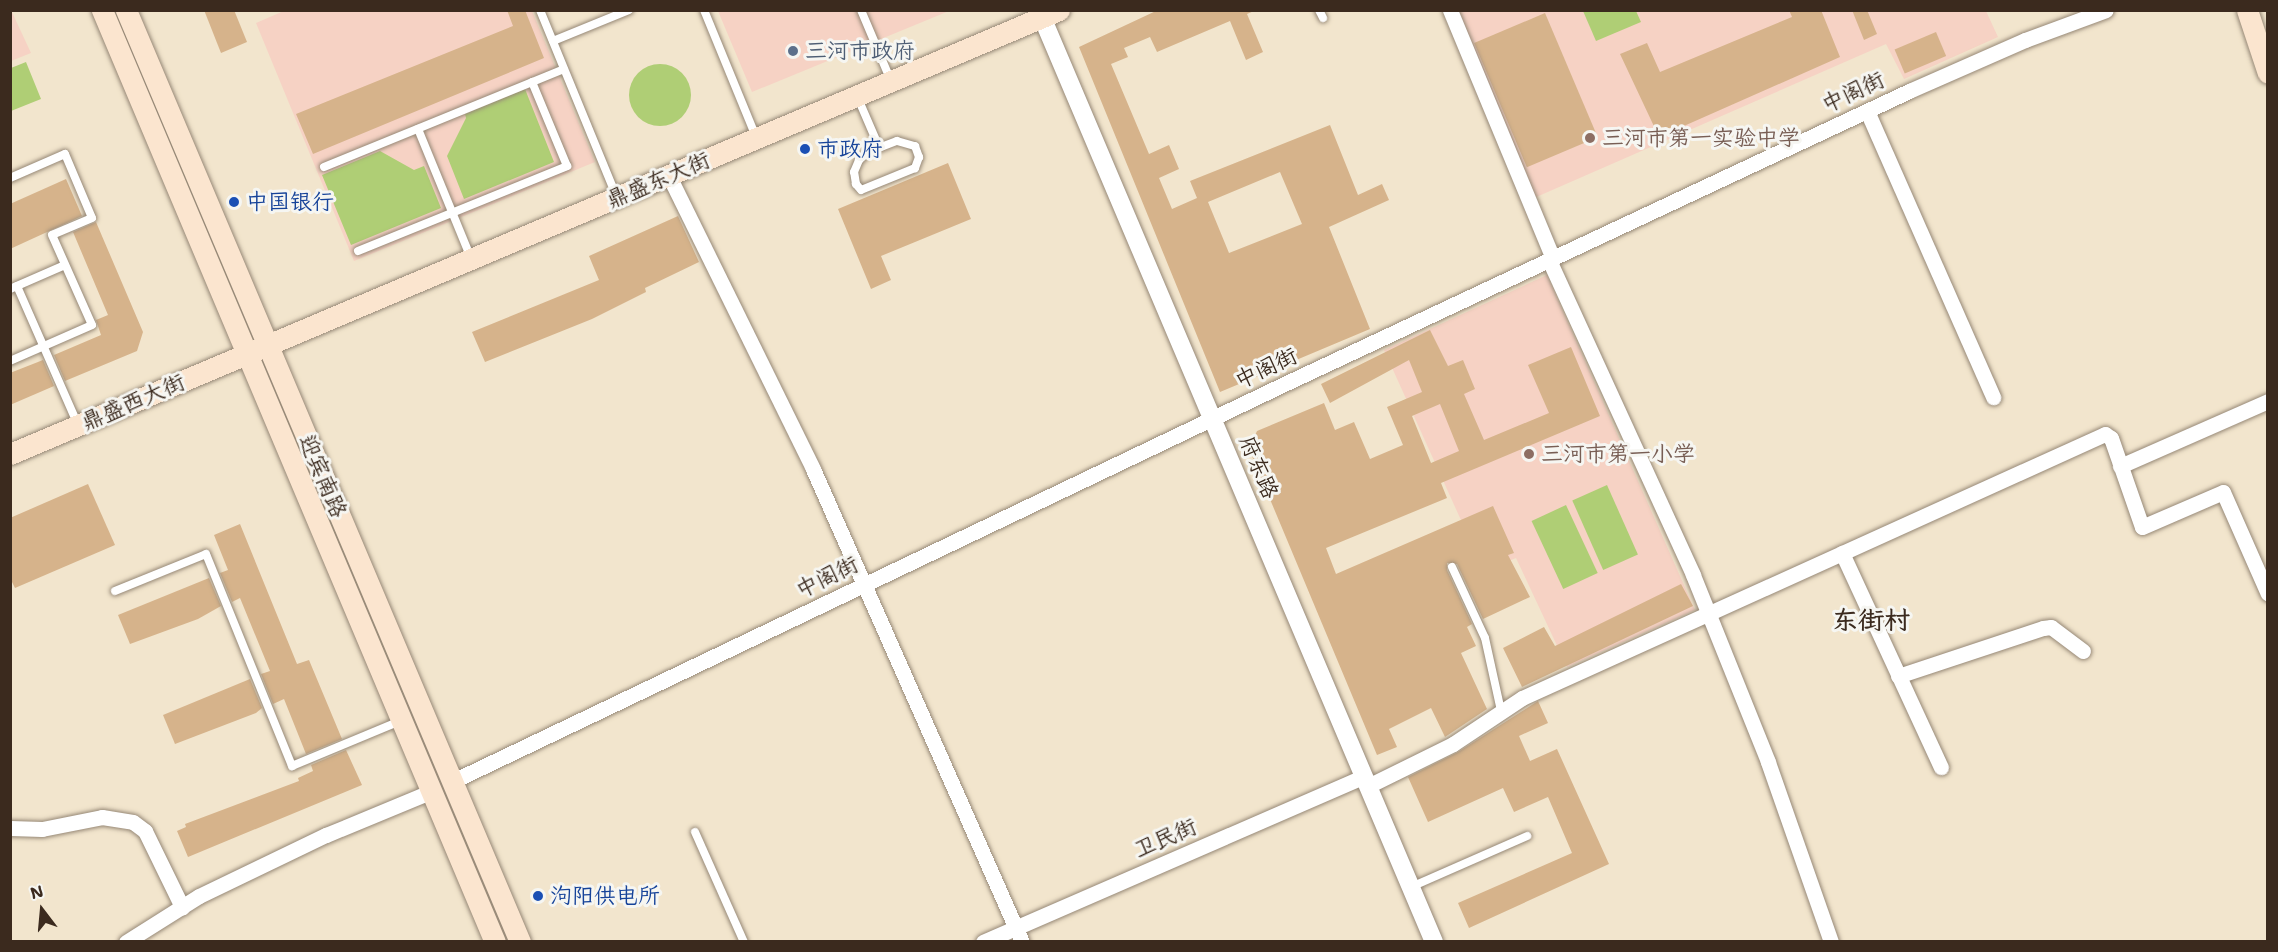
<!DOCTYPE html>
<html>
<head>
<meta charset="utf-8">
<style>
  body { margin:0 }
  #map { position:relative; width:2278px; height:952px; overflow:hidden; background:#f2e5cd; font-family:"Shantell Sans","LXGW WenKai TC",sans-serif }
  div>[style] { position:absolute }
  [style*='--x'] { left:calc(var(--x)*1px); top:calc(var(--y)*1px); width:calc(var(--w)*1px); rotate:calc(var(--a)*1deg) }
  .built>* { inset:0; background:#f6d2c4 }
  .green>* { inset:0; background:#afce75; transform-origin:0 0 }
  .round { border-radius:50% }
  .building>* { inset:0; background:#d6b38b; transform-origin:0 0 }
  .roads { filter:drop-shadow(0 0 2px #968876) drop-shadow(0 0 2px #968876) }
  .service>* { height:8px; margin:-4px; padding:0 4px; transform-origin:4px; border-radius:4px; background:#fff }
  .minor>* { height:15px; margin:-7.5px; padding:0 7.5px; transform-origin:7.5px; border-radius:7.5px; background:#fff }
  .tertiary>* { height:18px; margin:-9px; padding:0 9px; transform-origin:9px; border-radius:9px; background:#fff }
  .secondary>* { height:21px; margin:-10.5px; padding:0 10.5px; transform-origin:10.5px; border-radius:10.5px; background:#fbe5cf }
  .dots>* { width:16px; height:16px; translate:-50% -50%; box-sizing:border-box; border:3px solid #f6f6f2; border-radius:50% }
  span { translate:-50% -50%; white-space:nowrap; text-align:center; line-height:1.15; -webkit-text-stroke:6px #f6f6f2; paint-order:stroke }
  .service-label { font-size:22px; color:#4e5e75 }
  .left { translate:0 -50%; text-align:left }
  .street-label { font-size:22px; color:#3b2a1e }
  .education-label { font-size:22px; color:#785e54 }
  .transit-label { font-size:22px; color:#164399 }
  .quarter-label { font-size:26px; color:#3b2a1e; font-weight:700 }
  .frame { position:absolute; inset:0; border:12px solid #3b2a1e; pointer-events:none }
  .north { position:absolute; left:12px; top:880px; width:60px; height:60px; -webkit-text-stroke:4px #f6f6f2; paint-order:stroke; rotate:344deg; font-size:16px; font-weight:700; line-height:24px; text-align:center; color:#3b2a1e }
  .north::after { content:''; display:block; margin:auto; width:21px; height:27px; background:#3b2a1e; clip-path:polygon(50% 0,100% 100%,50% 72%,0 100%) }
</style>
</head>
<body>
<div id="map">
  <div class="built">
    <div style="clip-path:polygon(11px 10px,31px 53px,11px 61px,10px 11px)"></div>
    <div style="clip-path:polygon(286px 10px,532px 11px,595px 162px,354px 261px,256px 23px)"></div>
    <div style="clip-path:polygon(718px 11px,949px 11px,752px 92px)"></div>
    <div style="clip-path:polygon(1456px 11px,1986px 11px,1998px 37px,1904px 79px,1886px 44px,1534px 198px)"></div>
    <div style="clip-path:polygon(1547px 275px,1695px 610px,1567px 667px,1516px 558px,1484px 571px,1384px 350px)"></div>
  </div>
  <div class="green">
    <div style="clip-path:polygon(1583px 11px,1636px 11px,1641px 22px,1596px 41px)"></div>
    <div style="clip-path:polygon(26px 62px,41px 99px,11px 111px,11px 68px)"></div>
    <div class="round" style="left:629px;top:64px;width:62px;height:62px"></div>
    <div style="clip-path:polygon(525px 89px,554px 162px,464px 199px,447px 156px,466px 118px,465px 114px)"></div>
    <div style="clip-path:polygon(380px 151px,414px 170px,424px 166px,441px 208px,351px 245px,322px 175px)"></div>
    <div style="left:1607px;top:485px;width:76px;height:38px;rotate:66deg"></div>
    <div style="left:1566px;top:505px;width:75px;height:38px;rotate:65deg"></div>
  </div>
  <div class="building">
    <div style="clip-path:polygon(204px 10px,234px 10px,247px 42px,221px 53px)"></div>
    <div style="clip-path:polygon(507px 10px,525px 10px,544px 58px,313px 154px,296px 114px,513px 26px)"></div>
    <div style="clip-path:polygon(evenodd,1158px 10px,1256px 10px,1247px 14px,1263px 52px,1246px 60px,1230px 21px,1157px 52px,1150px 37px,1124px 48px,1128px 57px,1111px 64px,1149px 154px,1169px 145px,1179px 169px,1159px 178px,1172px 209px,1197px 198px,1190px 181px,1330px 125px,1358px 195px,1382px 184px,1389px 200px,1329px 227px,1370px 329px,1220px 392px,1079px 47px,1158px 10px,1280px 172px,1302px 224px,1229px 253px,1208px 202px,1280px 172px)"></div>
    <div style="clip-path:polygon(1789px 10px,1821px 10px,1840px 57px,1659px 137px,1620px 54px,1647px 43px,1660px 72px,1792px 17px)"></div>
    <div style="clip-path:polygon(1852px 10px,1867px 10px,1877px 34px,1864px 40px)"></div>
    <div style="left:1545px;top:13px;width:135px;height:77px;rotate:67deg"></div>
    <div style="left:1936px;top:32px;width:26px;height:45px;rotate:67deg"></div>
    <div style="clip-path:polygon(948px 163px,971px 219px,881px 256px,891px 280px,871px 289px,838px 209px)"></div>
    <div style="clip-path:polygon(66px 179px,82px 216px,10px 249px,10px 204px)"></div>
    <div style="clip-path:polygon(678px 216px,699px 262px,645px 288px,646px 292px,592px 319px,485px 362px,472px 332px,599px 280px,589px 256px)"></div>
    <div style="clip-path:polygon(96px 222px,143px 332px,137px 351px,65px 381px,54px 355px,101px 335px,96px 320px,108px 315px,73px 232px)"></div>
    <div style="clip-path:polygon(evenodd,1430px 330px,1448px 366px,1463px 360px,1475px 389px,1464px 394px,1484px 440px,1549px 413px,1528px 365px,1571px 347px,1600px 416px,1441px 483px,1447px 498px,1326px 548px,1336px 574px,1493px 506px,1514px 553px,1508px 555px,1530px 597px,1483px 619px,1457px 564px,1447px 563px,1447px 570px,1472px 624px,1467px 627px,1476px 646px,1461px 653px,1487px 709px,1445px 737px,1431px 708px,1389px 729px,1397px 747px,1377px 755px,1249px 449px,1257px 431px,1324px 403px,1335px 430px,1354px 422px,1370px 459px,1403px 445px,1387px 407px,1422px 392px,1409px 360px,1330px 403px,1321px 384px,1430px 330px,1440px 404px,1459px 451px,1431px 463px,1412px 416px,1440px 404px)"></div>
    <div style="clip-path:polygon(43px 360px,54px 386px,10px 405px,10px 373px)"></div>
    <div style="clip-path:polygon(88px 484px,115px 545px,15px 588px,10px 578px,10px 518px)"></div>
    <div style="clip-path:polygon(240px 524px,297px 664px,309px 660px,342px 739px,306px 754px,284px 699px,273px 704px,261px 674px,270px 671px,240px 598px,232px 602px,220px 573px,228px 570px,214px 535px)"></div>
    <div style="clip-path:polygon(209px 578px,221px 606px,198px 619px,130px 644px,118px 615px)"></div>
    <div style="clip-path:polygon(1681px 584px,1693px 606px,1522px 687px,1503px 648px,1544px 627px,1555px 646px)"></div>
    <div style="clip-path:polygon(250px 679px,262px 708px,256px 713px,175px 744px,163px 715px)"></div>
    <div style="clip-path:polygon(1538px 701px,1548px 723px,1519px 736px,1530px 761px,1557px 749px,1609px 864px,1469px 928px,1458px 903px,1572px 853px,1548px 797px,1514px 812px,1503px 788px,1428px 822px,1408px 777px,1458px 752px)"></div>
    <div style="clip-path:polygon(346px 750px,362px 785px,188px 857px,177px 831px,186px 827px,185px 824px,299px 781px,298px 778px,313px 771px,311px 765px)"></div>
  </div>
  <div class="roads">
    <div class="service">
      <div style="--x:540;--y:10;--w:200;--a:67.7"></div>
      <div style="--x:704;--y:10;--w:137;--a:67.7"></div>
      <div style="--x:861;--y:10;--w:77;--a:67.1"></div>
      <div style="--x:1319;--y:10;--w:9;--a:63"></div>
      <div style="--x:553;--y:41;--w:82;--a:-22.2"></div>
      <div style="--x:857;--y:96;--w:56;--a:66.7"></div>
      <div style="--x:418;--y:129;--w:139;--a:67.7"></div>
      <div style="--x:897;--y:141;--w:19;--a:16"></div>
      <div style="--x:915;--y:146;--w:12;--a:70"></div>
      <div style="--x:919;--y:157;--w:12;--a:110"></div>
      <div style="--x:915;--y:168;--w:58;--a:157.8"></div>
      <div style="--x:861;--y:190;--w:8;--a:-130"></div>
      <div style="--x:856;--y:184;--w:12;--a:-99"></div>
      <div style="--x:854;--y:172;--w:13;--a:-67"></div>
      <div style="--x:859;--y:160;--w:12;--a:-42"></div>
      <div style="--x:868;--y:152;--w:31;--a:-21"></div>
      <div style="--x:324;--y:167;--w:259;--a:-22.2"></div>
      <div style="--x:10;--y:178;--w:60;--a:-23.6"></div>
      <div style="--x:65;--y:154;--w:69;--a:67.1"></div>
      <div style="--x:92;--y:218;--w:43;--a:157"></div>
      <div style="--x:52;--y:235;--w:98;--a:66"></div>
      <div style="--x:92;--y:325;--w:90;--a:156.3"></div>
      <div style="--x:358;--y:251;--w:226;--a:-22.1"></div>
      <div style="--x:567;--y:166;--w:91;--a:-112.6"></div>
      <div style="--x:17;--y:286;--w:152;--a:66.3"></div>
      <div style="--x:10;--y:289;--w:60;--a:-23.6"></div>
      <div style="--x:1452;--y:567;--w:78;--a:65.1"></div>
      <div style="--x:1485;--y:638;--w:75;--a:77.6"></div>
      <div style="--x:115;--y:591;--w:98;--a:-22.1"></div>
      <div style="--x:206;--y:554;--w:229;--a:67.9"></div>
      <div style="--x:292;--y:766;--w:117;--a:-22.6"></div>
      <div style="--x:695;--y:832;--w:120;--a:66"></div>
      <div style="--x:1411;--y:887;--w:127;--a:-23.7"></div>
    </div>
    <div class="minor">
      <div style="--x:1450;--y:10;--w:269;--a:67.5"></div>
      <div style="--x:1867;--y:111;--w:313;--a:66.2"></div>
      <div style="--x:669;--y:176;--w:326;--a:63.8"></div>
      <div style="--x:813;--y:469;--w:517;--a:66.16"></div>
      <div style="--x:1549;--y:260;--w:346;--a:65.4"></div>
      <div style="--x:1693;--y:575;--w:201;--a:68.1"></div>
      <div style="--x:1768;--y:762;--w:191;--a:70.7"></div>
      <div style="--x:2120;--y:466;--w:162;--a:-23.7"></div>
      <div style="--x:1842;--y:553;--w:236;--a:65.2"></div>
      <div style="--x:1898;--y:676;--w:153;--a:-18.3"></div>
      <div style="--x:2043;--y:628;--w:8;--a:-7"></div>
      <div style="--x:2051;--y:627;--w:40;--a:37"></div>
      <div style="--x:453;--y:781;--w:919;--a:-25.53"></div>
      <div style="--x:1282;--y:385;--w:693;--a:-25.12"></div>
      <div style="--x:1909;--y:91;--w:127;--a:-23.7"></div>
      <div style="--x:2025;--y:40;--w:86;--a:-20.3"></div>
      <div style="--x:1368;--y:786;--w:95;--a:-26.3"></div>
      <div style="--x:1453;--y:744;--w:83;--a:-33.7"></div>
      <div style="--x:1522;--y:698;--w:640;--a:-24.36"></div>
      <div style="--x:2105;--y:434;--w:7;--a:34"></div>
      <div style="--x:2111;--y:438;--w:94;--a:70.8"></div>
      <div style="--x:2142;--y:527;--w:88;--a:-23.4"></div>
      <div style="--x:2223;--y:492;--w:111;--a:66.2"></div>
      <div style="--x:10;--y:828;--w:32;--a:2"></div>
      <div style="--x:42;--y:829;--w:61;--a:-11.3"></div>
      <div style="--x:102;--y:817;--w:31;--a:9"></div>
      <div style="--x:133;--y:822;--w:15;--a:37"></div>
      <div style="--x:145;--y:831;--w:85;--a:64"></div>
      <div style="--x:126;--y:942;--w:86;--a:-32.2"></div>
      <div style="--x:199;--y:896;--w:141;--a:-25.7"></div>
      <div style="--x:326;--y:835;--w:115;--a:-22.5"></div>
      <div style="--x:983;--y:942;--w:416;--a:-23.5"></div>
    </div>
    <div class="tertiary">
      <div style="--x:1039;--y:10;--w:1012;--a:67.03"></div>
    </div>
    <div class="secondary">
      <div style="--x:102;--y:10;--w:1011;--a:67.14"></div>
      <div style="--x:126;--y:10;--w:1012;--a:67.08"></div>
      <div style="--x:2247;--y:10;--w:66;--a:71.6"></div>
      <div style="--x:10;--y:454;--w:1139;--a:-22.94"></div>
    </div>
  </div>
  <div class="dots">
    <div style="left:793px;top:51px;background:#5c6f8a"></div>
    <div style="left:1590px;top:138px;background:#8d6e63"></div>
    <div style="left:805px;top:149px;background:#1a4fb4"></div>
    <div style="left:234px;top:202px;background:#1a4fb4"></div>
    <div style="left:1529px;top:454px;background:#8d6e63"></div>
    <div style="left:538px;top:896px;background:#1a4fb4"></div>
  </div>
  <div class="service-label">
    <span class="left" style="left:805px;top:51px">三河市政府</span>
  </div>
  <div class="street-label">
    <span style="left:1853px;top:92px;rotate:-25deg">中阁街</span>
    <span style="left:658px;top:180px;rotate:-23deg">鼎盛东大街</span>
    <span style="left:1266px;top:368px;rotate:-25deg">中阁街</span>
    <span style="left:133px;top:402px;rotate:-23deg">鼎盛西大街</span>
    <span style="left:1259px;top:467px;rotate:67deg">府东路</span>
    <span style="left:323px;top:476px;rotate:67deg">迎宾南路</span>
    <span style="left:827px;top:577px;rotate:-26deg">中阁街</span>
    <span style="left:1165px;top:838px;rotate:-23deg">卫民街</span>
  </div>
  <div class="education-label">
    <span class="left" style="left:1602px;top:138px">三河市第一实验中学</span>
    <span class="left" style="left:1541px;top:454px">三河市第一小学</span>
  </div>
  <div class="transit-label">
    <span class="left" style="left:817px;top:149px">市政府</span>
    <span class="left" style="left:246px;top:202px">中国银行</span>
    <span class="left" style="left:550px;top:896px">泃阳供电所</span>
  </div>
  <div class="quarter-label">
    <span style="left:1871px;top:620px">东街村</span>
  </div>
  <div class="frame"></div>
  <div class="north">N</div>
</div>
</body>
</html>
